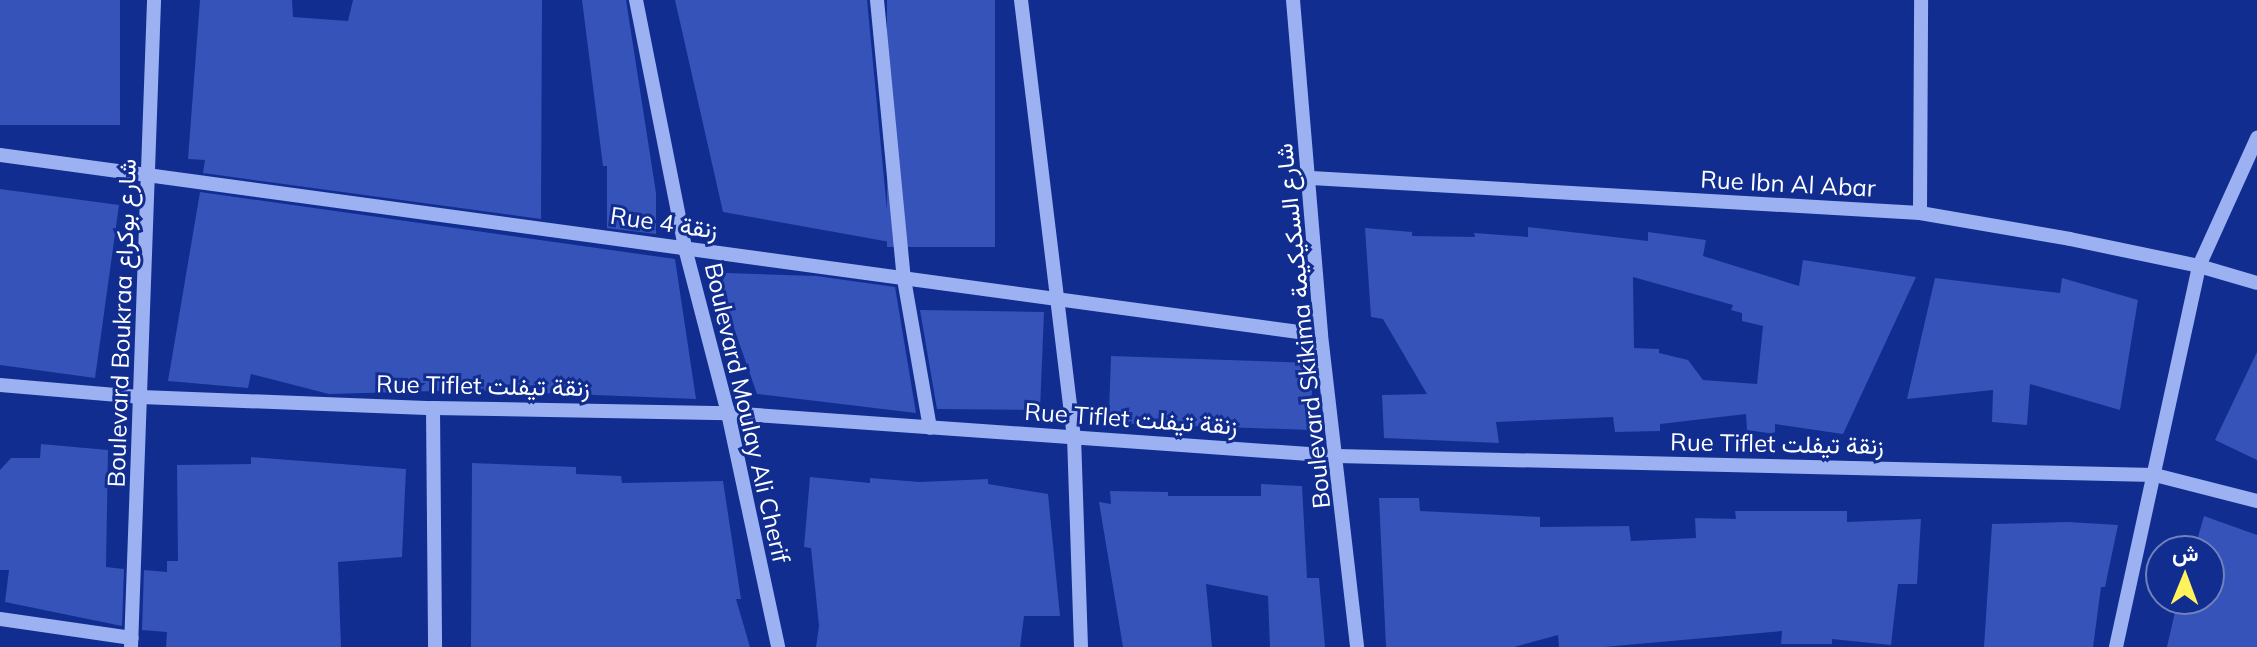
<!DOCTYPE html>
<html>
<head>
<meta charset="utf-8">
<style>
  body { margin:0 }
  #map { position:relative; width:2257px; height:647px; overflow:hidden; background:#112d90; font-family:Mulish,Vazirmatn,sans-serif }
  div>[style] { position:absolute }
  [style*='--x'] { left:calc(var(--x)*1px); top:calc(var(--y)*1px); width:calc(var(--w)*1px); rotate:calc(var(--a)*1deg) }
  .building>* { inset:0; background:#3553b8; transform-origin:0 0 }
  .minor>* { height:14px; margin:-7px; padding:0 7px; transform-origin:7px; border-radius:7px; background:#9cb1f2 }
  span { translate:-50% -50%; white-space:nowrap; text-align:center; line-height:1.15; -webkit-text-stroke:6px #112d90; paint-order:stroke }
  .street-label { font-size:24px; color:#fff }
  .north { position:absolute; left:2145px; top:535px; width:80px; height:80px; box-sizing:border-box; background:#112d90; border:2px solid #7081bc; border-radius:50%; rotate:1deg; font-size:22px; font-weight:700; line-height:32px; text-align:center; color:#fff }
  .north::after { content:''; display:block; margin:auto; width:28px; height:36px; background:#fff35d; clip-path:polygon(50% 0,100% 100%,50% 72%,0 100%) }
</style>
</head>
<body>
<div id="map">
  <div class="building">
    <div style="left:0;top:0;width:120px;height:125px"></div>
    <div style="clip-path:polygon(200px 0,292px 0,293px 17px,348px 21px,353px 0,542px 0,541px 219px,203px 173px,205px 160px,188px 159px)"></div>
    <div style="clip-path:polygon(582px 0,626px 0,656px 193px,656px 234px,607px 228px,607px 166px,603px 166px)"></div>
    <div style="clip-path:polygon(675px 0,867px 0,890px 242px,723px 212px)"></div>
    <div style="left:887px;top:0;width:108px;height:247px"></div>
    <div style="clip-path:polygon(0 189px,119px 205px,95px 378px,0 365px)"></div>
    <div style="clip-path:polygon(200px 192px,675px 259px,696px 399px,473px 390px,329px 394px,251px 374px,248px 388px,168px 381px)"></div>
    <div style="clip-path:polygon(evenodd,1528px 227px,1648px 241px,1648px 232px,1706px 240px,1703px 256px,1799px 286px,1803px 260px,1916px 277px,1843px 434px,1775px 424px,1775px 434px,1747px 430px,1746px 414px,1660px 424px,1660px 431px,1615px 432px,1613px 417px,1496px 422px,1499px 443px,1384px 438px,1382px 395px,1427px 394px,1383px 319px,1371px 317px,1365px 228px,1412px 232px,1412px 236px,1475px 237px,1474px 233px,1528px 237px,1528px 227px,1633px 277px,1733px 305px,1731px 310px,1742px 313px,1742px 321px,1763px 326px,1757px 384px,1703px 380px,1688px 360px,1659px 353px,1659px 349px,1634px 348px,1633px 277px)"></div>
    <div style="clip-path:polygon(726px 273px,816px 276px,895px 287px,916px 413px,757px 394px,720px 288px)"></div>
    <div style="clip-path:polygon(1935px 278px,2060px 293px,2062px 278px,2138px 300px,2120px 410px,2030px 384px,2027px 425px,1992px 422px,1993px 390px,1907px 399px)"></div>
    <div style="clip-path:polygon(920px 310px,1044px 312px,1040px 410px,937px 409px)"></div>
    <div style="clip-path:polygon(2257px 352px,2257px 460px,2215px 440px)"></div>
    <div style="left:1111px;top:356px;width:202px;height:67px;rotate:2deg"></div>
    <div style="clip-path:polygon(41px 444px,108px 450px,106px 567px,124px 569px,122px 626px,5px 602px,9px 570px,0 570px,0 470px,11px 458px,40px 458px)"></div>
    <div style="clip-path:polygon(251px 457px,406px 469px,402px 557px,338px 562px,341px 647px,166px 647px,167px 632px,142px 630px,144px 570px,167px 572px,167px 561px,178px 561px,177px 465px,251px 464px)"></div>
    <div style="clip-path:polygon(472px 463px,576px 467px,576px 474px,621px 476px,622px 483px,723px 481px,741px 599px,736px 599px,750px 647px,471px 647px)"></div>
    <div style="clip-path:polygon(810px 477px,870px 483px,870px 478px,920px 482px,988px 479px,988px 484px,1048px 494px,1060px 616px,1024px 616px,1020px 647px,816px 647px,819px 626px,811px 548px,804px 547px)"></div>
    <div style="clip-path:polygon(1261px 484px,1302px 486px,1307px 578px,1319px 578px,1325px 647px,1270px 647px,1268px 596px,1206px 584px,1212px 647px,1123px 647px,1099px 502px,1111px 504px,1110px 491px,1168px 492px,1168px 496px,1261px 496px)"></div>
    <div style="clip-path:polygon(1379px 498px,1419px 498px,1420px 511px,1540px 517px,1540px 527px,1629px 526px,1631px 541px,1696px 538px,1695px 518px,1736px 519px,1735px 511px,1847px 511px,1847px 522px,1921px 519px,1917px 584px,1898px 584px,1891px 645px,1832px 639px,1832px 644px,1781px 644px,1782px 631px,1604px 647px,1559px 647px,1558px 635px,1514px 647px,1386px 647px)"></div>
    <div style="clip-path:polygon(2204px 516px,2257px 535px,2257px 647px,2167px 647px,2178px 599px,2209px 599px,2209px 551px,2194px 551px)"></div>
    <div style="clip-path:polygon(2068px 522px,2118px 525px,2105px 587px,2101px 587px,2093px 647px,1984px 647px,1992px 524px)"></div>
  </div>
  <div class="minor">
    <div style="--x:636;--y:0;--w:253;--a:78.8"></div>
    <div style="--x:685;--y:248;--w:171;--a:75.4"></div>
    <div style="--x:728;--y:413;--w:239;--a:77.9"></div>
    <div style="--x:877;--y:0;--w:280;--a:84.5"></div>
    <div style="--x:904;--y:279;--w:151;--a:80.1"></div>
    <div style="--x:1021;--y:0;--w:439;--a:83.1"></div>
    <div style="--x:1074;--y:436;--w:211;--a:88.1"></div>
    <div style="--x:1293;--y:0;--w:336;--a:85.2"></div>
    <div style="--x:1321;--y:335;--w:314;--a:83.4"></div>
    <div style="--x:0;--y:155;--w:1333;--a:7.76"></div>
    <div style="--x:1311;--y:178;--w:610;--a:3.29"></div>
    <div style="--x:1920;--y:213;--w:152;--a:9.8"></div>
    <div style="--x:2070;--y:239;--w:132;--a:11.8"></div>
    <div style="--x:2199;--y:266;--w:60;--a:16.3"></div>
    <div style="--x:1920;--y:213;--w:213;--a:-89.7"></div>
    <div style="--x:0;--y:385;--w:142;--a:4.9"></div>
    <div style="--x:141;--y:397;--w:292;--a:2.2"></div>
    <div style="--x:433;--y:408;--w:295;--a:1"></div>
    <div style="--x:728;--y:413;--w:611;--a:4.04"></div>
    <div style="--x:1337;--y:456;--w:818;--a:1.33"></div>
    <div style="--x:2155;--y:475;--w:105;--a:14.3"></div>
    <div style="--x:433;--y:408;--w:239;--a:89.5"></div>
    <div style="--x:0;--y:619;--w:133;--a:8.2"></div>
    <div style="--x:131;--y:647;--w:647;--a:-87.96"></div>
    <div style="--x:2116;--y:647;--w:390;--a:-77.7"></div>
    <div style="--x:2199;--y:266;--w:141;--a:-65.6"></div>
  </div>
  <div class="street-label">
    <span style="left:1788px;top:184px;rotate:3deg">Rue Ibn Al Abar</span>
    <span style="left:664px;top:223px;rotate:8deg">Rue 4 زنقة</span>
    <span style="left:122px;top:323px;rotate:-88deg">Boulevard Boukraa شارع بوكراع</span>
    <span style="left:1303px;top:326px;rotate:-96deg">Boulevard Skikima شارع السكيكيمة</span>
    <span style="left:483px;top:386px;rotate:1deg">Rue Tiflet زنقة تيفلت</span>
    <span style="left:747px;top:413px;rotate:77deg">Boulevard Moulay Ali Cherif</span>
    <span style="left:1131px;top:419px;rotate:4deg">Rue Tiflet زنقة تيفلت</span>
    <span style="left:1777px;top:444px;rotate:1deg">Rue Tiflet زنقة تيفلت</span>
  </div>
  <div class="north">ش</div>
</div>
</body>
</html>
